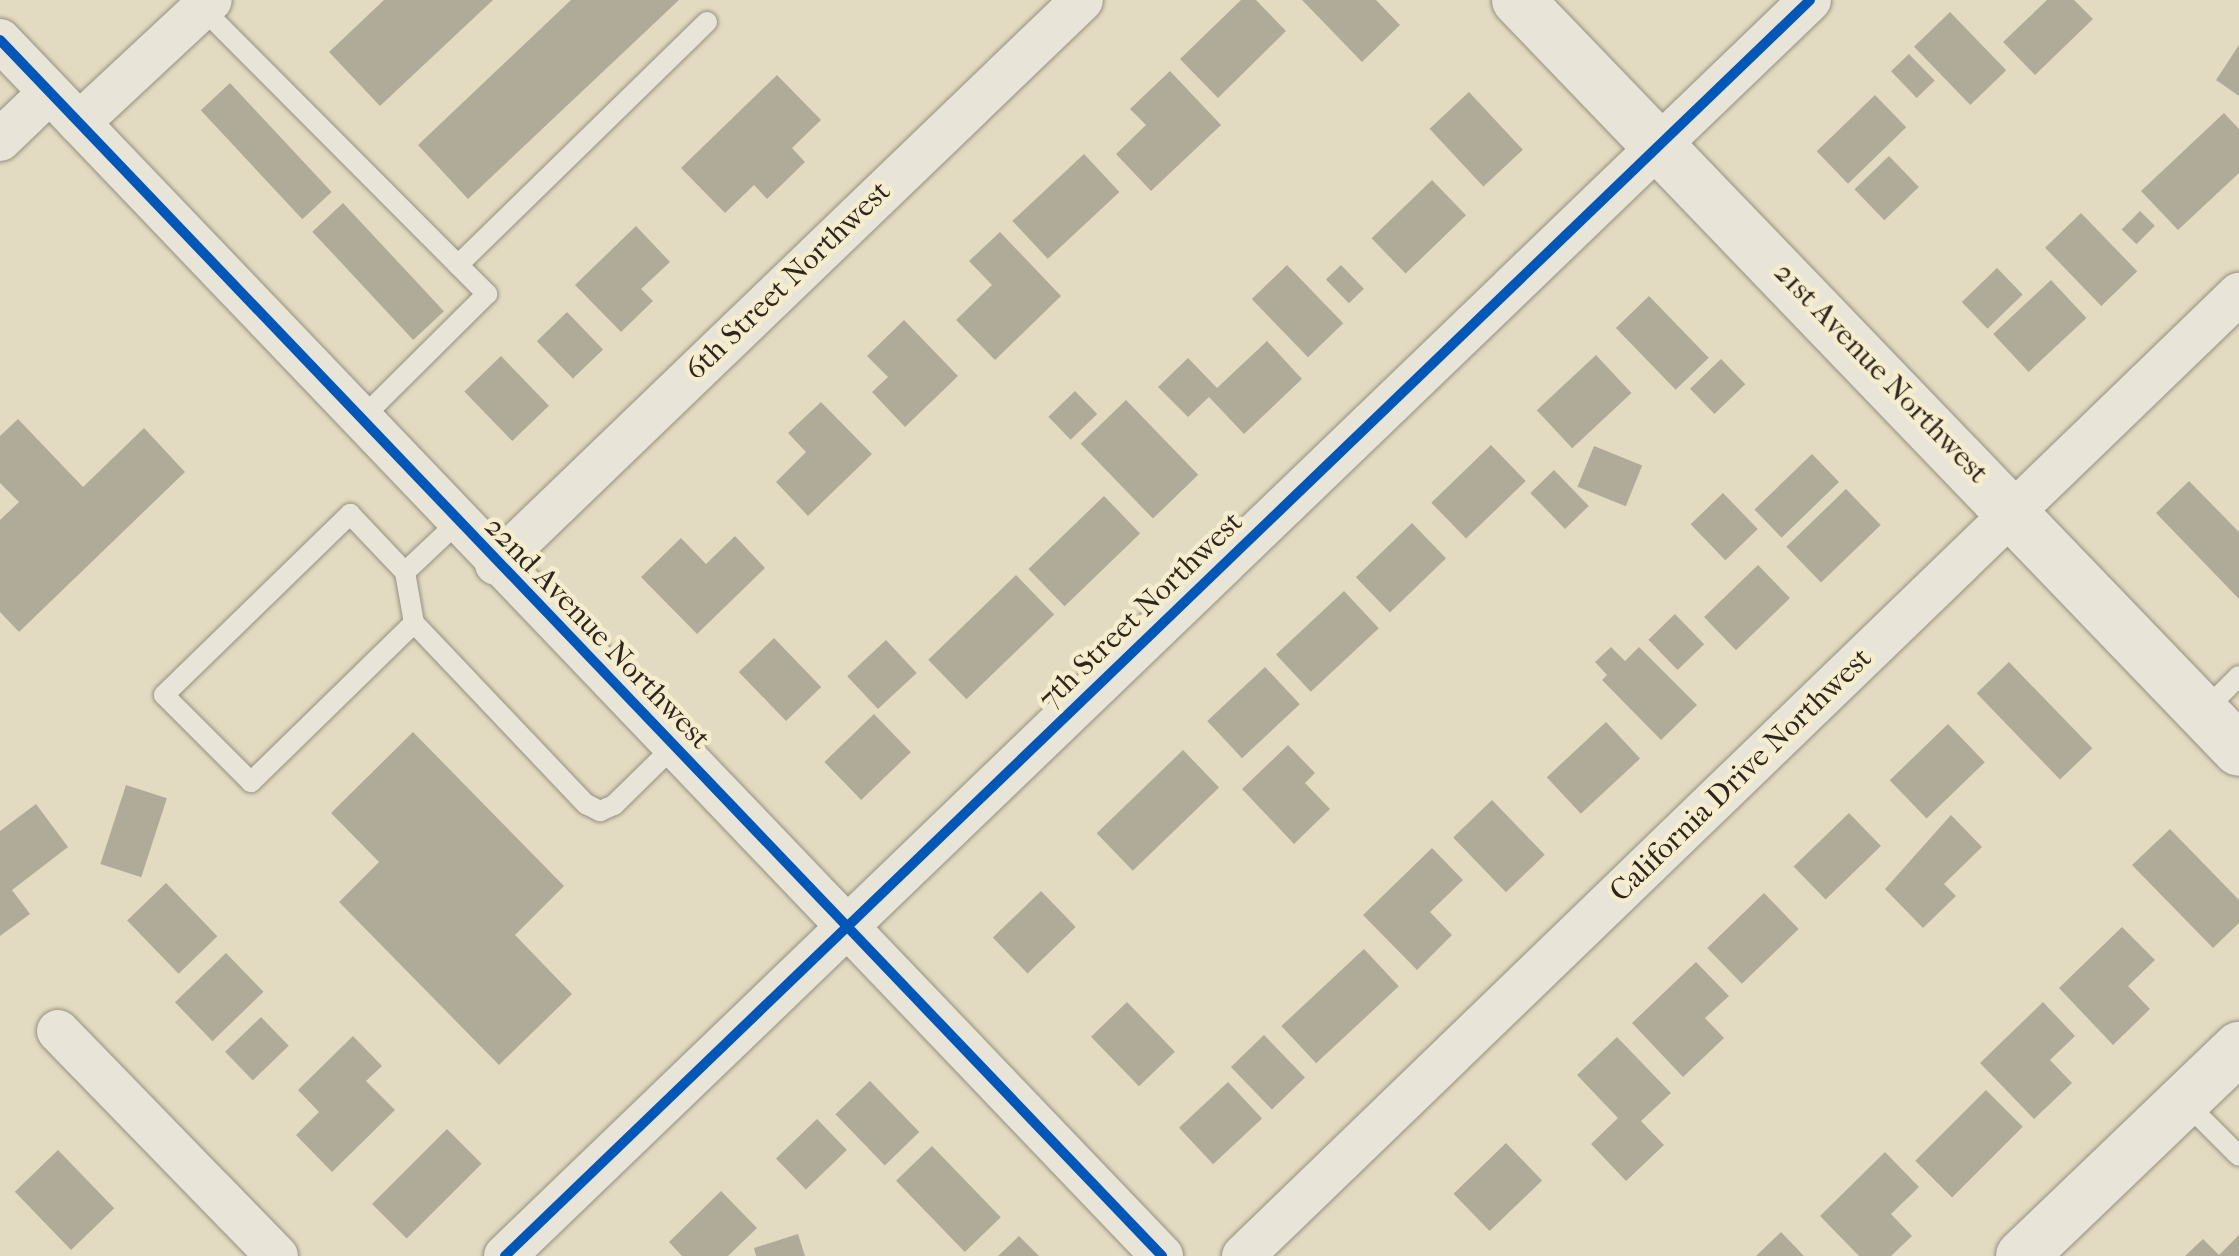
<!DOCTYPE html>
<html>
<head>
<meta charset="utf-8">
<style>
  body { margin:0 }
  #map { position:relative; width:2239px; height:1256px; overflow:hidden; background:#e3dbc1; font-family:"IM FELL French Canon",serif }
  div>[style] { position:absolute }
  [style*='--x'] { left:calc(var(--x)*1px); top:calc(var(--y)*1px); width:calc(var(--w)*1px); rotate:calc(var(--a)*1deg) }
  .building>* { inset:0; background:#b0aa99; transform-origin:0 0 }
  .roads { filter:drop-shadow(0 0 2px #959080) drop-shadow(0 0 2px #959080) }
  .service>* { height:20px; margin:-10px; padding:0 10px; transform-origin:10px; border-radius:10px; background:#e8e4d7 }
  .minor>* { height:42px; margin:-21px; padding:0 21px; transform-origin:21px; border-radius:21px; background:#e8e4d7 }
  .tertiary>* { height:52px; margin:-26px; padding:0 26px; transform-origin:26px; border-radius:26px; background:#e8e4d7 }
  .cycleway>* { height:10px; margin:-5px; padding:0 5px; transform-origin:5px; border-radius:5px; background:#0057b8 }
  span { translate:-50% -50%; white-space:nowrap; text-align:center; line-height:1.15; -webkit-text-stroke:9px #f6ecce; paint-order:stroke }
  .street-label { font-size:30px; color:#2e251c }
</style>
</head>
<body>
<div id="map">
  <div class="building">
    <div style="clip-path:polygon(384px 0,493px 0,380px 106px,329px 52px)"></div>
    <div style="clip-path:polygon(571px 0,679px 0,468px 199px,418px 145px)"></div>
    <div style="clip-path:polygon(1241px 0,1256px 0,1286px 31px,1218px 98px,1180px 59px)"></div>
    <div style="clip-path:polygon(1302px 0,1376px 0,1400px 25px,1362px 62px)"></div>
    <div style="clip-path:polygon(2047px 0,2074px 0,2093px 19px,2035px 75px,2003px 42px)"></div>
    <div style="left:1950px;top:12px;width:81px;height:50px;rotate:46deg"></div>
    <div style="clip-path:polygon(2239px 45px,2239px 96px,2216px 80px)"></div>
    <div style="left:1909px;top:54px;width:37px;height:25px;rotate:46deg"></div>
    <div style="clip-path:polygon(1170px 71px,1221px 125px,1151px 191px,1116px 154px,1146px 125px,1130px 109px)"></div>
    <div style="clip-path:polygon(777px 75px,821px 120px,792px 148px,805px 162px,767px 199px,754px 185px,725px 213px,681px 168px)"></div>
    <div style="left:230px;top:83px;width:149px;height:40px;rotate:47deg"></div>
    <div style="left:1469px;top:92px;width:79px;height:54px;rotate:47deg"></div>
    <div style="left:1875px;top:95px;width:45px;height:81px;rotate:46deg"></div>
    <div style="clip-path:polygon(2224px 113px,2239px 129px,2239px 173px,2178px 230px,2141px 191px)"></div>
    <div style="left:1084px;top:154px;width:52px;height:98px;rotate:47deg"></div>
    <div style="left:1889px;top:156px;width:43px;height:48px;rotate:46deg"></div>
    <div style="left:1432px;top:180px;width:49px;height:84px;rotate:46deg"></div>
    <div style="left:343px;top:203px;width:148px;height:42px;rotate:47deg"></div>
    <div style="left:2140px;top:211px;width:21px;height:26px;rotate:45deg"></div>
    <div style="left:2081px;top:213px;width:81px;height:50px;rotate:46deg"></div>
    <div style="clip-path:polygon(636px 226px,670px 262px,641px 289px,653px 301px,621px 332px,575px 285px)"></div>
    <div style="clip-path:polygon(1000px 232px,1061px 296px,995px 360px,956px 320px,992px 285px,969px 261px)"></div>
    <div style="left:1287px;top:265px;width:81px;height:49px;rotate:46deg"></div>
    <div style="left:1341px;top:265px;width:33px;height:21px;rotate:46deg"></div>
    <div style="left:1997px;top:268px;width:37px;height:49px;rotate:46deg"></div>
    <div style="left:2051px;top:280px;width:52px;height:79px;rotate:47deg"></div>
    <div style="left:1649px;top:296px;width:86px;height:46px;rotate:46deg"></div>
    <div style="left:567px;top:312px;width:52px;height:42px;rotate:46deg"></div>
    <div style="clip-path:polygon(904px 320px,958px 376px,905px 427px,872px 392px,888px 377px,867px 356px)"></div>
    <div style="clip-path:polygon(1267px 341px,1302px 379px,1244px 434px,1209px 397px,1188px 417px,1158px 387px,1188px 358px,1217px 388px)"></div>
    <div style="left:1596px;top:355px;width:52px;height:81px;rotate:47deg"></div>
    <div style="left:501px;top:356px;width:69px;height:51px;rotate:46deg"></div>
    <div style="left:1721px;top:359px;width:35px;height:43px;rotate:46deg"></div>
    <div style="left:1075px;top:391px;width:32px;height:37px;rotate:46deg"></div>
    <div style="left:1126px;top:400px;width:104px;height:63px;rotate:46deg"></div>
    <div style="clip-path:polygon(821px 402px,872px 454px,808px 516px,776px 482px,806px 452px,788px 433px)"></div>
    <div style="clip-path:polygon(18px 419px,83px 487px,144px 428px,185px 472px,19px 632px,0 612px,0 520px,19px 502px,0 483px,0 436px)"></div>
    <div style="left:1491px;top:445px;width:50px;height:83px;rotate:46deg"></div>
    <div style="left:1594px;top:446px;width:52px;height:44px;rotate:22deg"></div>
    <div style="left:1812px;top:454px;width:39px;height:80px;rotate:46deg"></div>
    <div style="left:1554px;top:470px;width:50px;height:33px;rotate:46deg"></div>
    <div style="clip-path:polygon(2189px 481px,2239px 532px,2239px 599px,2156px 513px)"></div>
    <div style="left:1846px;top:489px;width:50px;height:83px;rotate:46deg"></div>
    <div style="left:1723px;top:493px;width:50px;height:45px;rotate:46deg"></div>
    <div style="left:1104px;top:496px;width:52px;height:105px;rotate:46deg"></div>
    <div style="left:1412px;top:523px;width:49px;height:78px;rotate:46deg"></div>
    <div style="clip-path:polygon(735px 536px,765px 568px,697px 634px,641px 577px,681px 538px,706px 564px)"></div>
    <div style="left:1758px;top:565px;width:46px;height:75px;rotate:46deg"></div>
    <div style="left:1016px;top:575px;width:55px;height:122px;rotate:46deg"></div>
    <div style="left:1344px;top:591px;width:51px;height:93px;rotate:47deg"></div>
    <div style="left:1675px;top:614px;width:42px;height:37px;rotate:46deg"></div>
    <div style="left:774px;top:638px;width:68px;height:49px;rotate:46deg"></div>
    <div style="left:886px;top:640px;width:45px;height:53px;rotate:47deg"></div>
    <div style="clip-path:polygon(1611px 647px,1625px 661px,1639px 647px,1697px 705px,1661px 740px,1602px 680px,1607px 675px,1595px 662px)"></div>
    <div style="left:2009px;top:662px;width:120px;height:45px;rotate:46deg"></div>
    <div style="left:1265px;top:667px;width:51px;height:79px;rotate:47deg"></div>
    <div style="left:874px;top:714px;width:53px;height:69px;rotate:46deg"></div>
    <div style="left:1606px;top:722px;width:50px;height:81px;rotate:47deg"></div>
    <div style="left:1948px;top:724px;width:53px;height:81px;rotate:46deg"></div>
    <div style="clip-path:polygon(413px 732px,564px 886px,515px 935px,572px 994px,499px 1065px,339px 902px,379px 862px,331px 813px)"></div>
    <div style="clip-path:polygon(1288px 745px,1315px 773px,1305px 783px,1330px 809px,1294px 844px,1242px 789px)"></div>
    <div style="left:1183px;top:750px;width:52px;height:120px;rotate:46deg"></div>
    <div style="left:126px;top:785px;width:43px;height:83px;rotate:18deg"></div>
    <div style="left:1492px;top:800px;width:76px;height:54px;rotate:46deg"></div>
    <div style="clip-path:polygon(36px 804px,68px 847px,12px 890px,30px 914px,0 936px,0 831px)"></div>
    <div style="left:1849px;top:813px;width:46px;height:77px;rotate:46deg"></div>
    <div style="clip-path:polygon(1951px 815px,1982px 847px,1944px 884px,1956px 896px,1923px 928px,1885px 889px)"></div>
    <div style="clip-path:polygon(2170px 829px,2239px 900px,2239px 923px,2213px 948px,2132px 865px)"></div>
    <div style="clip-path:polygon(1432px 848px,1463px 880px,1430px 912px,1452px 935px,1417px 970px,1363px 915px)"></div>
    <div style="left:166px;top:883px;width:74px;height:54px;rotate:46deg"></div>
    <div style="left:1041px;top:891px;width:50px;height:67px;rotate:46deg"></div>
    <div style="left:1764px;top:893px;width:50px;height:79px;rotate:46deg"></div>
    <div style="clip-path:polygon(2122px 927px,2155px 960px,2128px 986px,2150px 1009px,2113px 1045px,2059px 988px)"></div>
    <div style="left:1364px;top:949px;width:51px;height:113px;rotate:47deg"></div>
    <div style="left:226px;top:953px;width:54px;height:71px;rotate:46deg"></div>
    <div style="clip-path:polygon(1696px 962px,1729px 996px,1705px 1018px,1724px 1038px,1683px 1077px,1632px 1023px)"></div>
    <div style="left:1127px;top:1002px;width:69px;height:50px;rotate:46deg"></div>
    <div style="clip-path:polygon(2043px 1002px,2075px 1036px,2050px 1060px,2072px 1083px,2034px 1119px,1980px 1063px)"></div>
    <div style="left:261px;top:1017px;width:40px;height:50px;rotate:46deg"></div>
    <div style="left:1264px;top:1035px;width:59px;height:46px;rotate:46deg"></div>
    <div style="clip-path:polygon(353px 1036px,382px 1066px,366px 1081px,395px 1110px,332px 1172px,296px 1135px,319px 1112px,298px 1090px)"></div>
    <div style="clip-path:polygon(1617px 1037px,1671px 1093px,1641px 1121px,1664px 1145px,1626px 1181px,1591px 1144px,1618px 1118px,1577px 1075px)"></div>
    <div style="left:870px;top:1081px;width:71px;height:48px;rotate:46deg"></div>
    <div style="left:1228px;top:1082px;width:50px;height:67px;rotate:47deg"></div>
    <div style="left:1986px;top:1090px;width:52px;height:100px;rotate:45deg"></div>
    <div style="left:817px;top:1119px;width:43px;height:57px;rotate:46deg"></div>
    <div style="left:447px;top:1129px;width:49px;height:106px;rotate:45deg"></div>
    <div style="left:1506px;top:1143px;width:52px;height:73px;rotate:46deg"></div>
    <div style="left:932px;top:1146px;width:99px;height:50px;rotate:46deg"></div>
    <div style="left:58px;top:1150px;width:81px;height:60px;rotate:46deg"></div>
    <div style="clip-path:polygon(1885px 1152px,1919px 1187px,1891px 1214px,1912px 1236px,1891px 1256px,1859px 1256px,1820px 1216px)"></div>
    <div style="clip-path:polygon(721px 1191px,757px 1228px,728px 1256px,682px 1256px,669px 1242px)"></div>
    <div style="clip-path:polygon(1781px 1232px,1804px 1256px,1756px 1256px)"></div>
    <div style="clip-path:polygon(798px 1234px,805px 1256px,756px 1256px,754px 1248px)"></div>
    <div style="clip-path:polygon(2239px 1235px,2239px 1256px,2185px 1256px,2203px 1239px,2219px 1255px)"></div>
    <div style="clip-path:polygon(1019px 1236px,1039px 1256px,998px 1256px)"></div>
  </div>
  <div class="roads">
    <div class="service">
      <div style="--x:202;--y:8;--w:404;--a:45.1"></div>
      <div style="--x:487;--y:294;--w:179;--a:135.2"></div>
      <div style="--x:458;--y:265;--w:348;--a:-44.3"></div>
      <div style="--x:405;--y:572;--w:71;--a:-43.3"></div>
      <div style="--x:414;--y:623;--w:228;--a:135.7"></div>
      <div style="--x:251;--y:782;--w:123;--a:-135"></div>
      <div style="--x:164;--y:695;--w:260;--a:-44.2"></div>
      <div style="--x:350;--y:514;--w:80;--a:46.5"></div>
      <div style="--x:405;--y:572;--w:52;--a:80"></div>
      <div style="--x:414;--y:623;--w:250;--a:46.5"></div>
      <div style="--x:586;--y:804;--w:16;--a:27"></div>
      <div style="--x:600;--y:811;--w:15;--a:-23"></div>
      <div style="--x:614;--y:805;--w:83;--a:-44.5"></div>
      <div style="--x:2203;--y:712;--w:51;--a:-45"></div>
      <div style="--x:2185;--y:1102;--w:76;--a:45"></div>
    </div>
    <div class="minor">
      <div style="--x:0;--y:40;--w:1682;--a:46.3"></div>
      <div style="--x:79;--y:123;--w:180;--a:-43"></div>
      <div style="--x:0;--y:140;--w:68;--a:-43.8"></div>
      <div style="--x:496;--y:564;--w:813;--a:-43.9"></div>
      <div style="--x:58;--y:1031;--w:314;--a:45.8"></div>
      <div style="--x:505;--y:1256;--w:1811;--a:-43.9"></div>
      <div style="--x:1243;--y:1256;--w:1385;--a:-44.01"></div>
    </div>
    <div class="tertiary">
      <div style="--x:1518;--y:0;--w:1040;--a:46.13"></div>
      <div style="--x:2022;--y:1256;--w:301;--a:-43.8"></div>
    </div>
  </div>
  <div class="cycleway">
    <div style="--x:0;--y:40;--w:1682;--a:46.3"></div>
    <div style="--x:505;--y:1256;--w:1811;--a:-43.9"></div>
  </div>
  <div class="street-label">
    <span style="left:788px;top:281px;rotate:-44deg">6th Street Northwest</span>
    <span style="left:1881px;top:373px;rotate:46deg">21st Avenue Northwest</span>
    <span style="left:1141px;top:611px;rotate:-44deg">7th Street Northwest</span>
    <span style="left:597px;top:633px;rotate:46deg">22nd Avenue Northwest</span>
    <span style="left:1741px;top:775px;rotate:-44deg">California Drive Northwest</span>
  </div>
</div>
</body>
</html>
